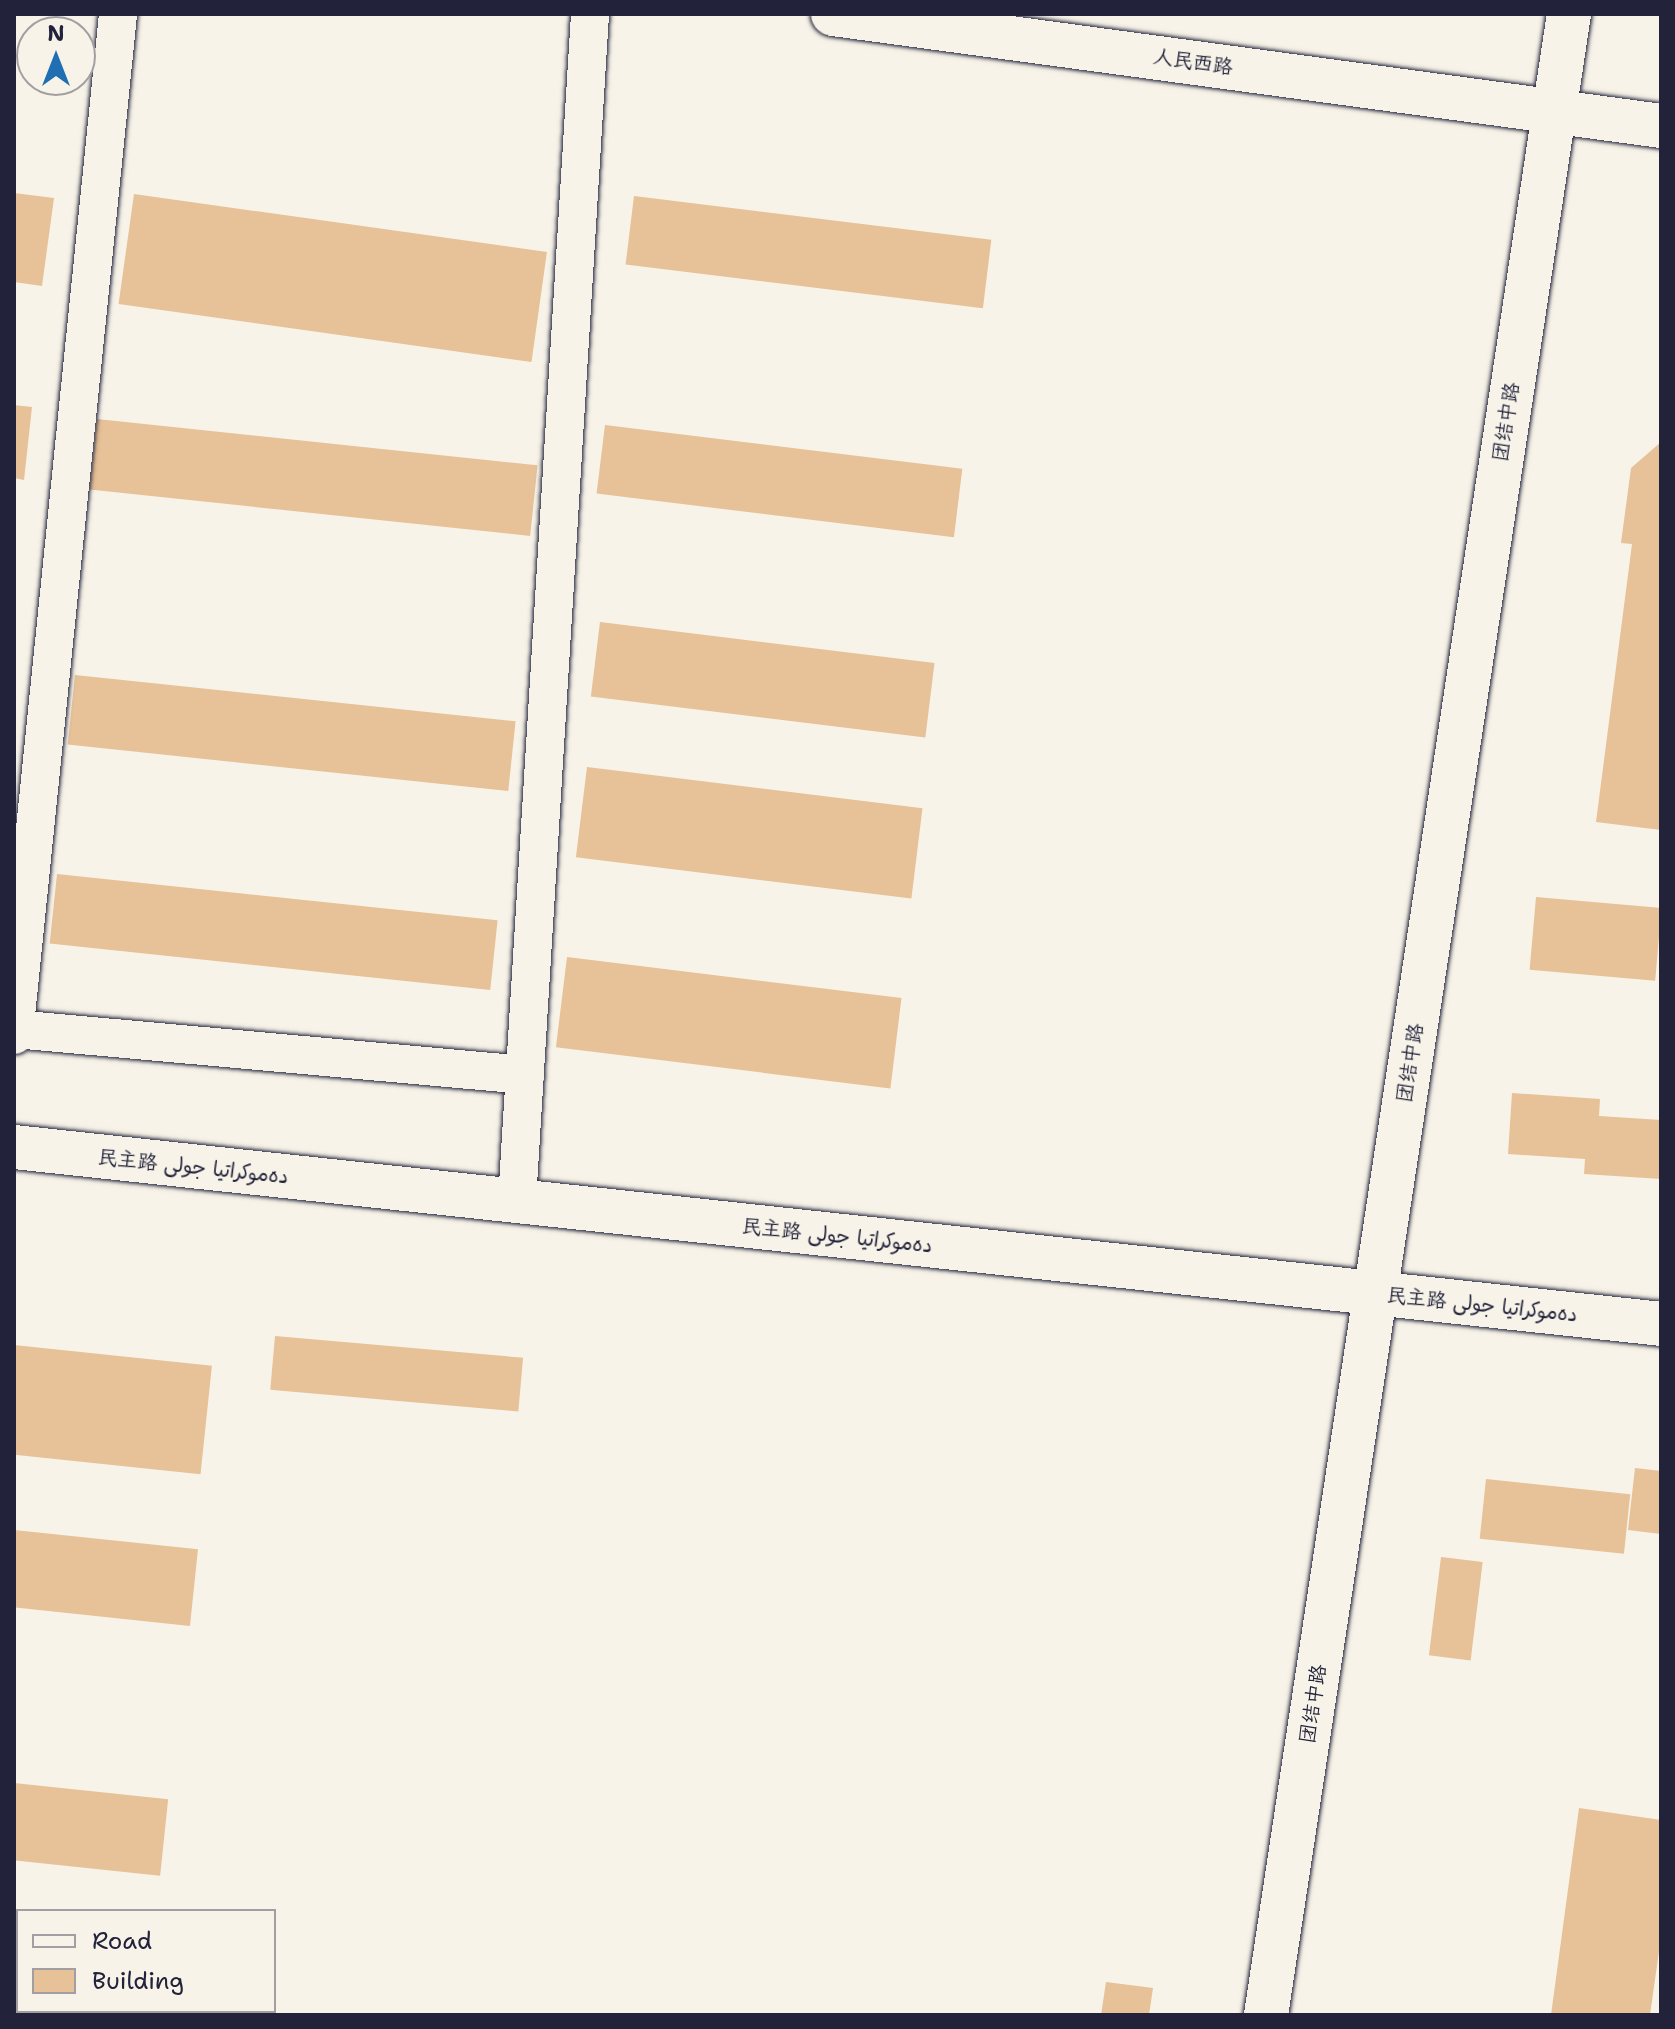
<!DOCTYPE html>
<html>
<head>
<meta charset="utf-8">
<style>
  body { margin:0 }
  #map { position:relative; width:1675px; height:2029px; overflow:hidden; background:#f7f3e8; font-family:"Shantell Sans","Playpen Sans Arabic","LXGW WenKai TC",sans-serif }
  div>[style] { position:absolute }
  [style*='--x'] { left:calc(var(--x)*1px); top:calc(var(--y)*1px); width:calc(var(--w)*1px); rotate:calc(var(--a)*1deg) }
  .building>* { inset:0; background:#e7c197; transform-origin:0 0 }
  .roads { filter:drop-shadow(0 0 2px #22223b) drop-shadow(0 0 2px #22223b) }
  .street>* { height:38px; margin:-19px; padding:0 19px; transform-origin:19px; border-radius:19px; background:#f7f3e8 }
  .secondary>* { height:44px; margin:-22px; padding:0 22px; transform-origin:22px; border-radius:22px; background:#f7f3e8 }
  .highway>* { height:44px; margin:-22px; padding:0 22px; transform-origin:22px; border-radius:22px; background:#f7f3e8 }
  span { translate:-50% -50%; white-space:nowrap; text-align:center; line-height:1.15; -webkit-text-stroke:6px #f7f3e8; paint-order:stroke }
  .street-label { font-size:20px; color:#22223b }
  .frame { position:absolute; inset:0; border:16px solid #22223b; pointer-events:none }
  .legend { position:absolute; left:16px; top:1909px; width:260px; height:104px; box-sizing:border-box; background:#f7f3e8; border:2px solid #a29fa3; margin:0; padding:10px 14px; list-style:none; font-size:24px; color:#22223b }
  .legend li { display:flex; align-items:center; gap:16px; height:40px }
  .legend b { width:40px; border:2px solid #a29fa3 }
  .north { position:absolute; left:16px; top:16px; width:80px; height:80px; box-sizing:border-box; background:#f7f3e8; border:2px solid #a29fa3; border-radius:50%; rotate:0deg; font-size:22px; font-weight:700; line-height:32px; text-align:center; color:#22223b }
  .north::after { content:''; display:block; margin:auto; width:28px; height:36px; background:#1f6fb2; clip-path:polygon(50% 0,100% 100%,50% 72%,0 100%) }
</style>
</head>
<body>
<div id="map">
  <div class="building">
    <div style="clip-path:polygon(14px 193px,54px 198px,42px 286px,14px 282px)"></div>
    <div style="left:134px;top:194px;width:417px;height:111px;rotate:8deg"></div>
    <div style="left:634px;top:196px;width:360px;height:69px;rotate:7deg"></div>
    <div style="clip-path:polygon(14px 405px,32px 407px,24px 480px,14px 478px)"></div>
    <div style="left:97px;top:419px;width:443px;height:71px;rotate:6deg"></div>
    <div style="left:605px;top:425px;width:360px;height:69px;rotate:7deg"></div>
    <div style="clip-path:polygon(1661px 442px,1661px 830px,1596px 822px,1632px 544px,1621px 543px,1631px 468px)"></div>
    <div style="left:600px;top:622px;width:337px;height:75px;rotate:7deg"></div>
    <div style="left:75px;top:675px;width:443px;height:70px;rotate:6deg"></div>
    <div style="left:587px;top:767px;width:338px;height:91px;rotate:7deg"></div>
    <div style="left:57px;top:874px;width:443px;height:70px;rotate:6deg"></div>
    <div style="left:1536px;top:897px;width:126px;height:73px;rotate:5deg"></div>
    <div style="left:567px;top:957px;width:337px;height:91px;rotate:7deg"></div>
    <div style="clip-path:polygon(1512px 1093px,1600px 1099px,1599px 1116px,1661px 1120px,1661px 1179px,1584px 1174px,1585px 1159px,1508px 1154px)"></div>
    <div style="left:275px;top:1336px;width:249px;height:54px;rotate:5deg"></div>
    <div style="left:14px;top:1345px;width:199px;height:109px;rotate:6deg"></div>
    <div style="clip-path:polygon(1635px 1468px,1661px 1471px,1661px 1534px,1628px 1530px)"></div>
    <div style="left:1486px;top:1479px;width:145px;height:60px;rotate:6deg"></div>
    <div style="left:14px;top:1530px;width:185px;height:77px;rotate:6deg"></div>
    <div style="left:1441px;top:1557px;width:42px;height:99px;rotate:7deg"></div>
    <div style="left:14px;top:1783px;width:155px;height:77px;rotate:6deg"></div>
    <div style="clip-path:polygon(1579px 1808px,1661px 1820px,1661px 1937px,1650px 2015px,1551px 2015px)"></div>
    <div style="clip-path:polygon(1106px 1982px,1153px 1988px,1149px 2015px,1101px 2015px)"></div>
  </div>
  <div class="roads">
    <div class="street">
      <div style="--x:14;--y:1029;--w:513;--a:5.14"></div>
      <div style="--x:14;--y:1035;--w:1026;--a:-84.18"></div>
      <div style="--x:517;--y:1201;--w:1189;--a:-86.48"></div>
    </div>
    <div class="secondary">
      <div style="--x:14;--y:1147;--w:1656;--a:6.13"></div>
      <div style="--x:1266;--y:2015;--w:2024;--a:-81.39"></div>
    </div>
    <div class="highway">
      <div style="--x:833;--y:14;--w:836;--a:7.7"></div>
    </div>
  </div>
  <div class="street-label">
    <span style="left:1193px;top:62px;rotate:8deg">人民西路</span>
    <span style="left:1506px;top:422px;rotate:-81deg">团结中路</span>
    <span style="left:1410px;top:1063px;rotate:-81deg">团结中路</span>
    <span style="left:193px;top:1167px;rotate:6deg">民主路 دەموكراتيا جولى</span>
    <span style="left:837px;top:1236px;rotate:6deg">民主路 دەموكراتيا جولى</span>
    <span style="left:1482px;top:1305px;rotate:6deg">民主路 دەموكراتيا جولى</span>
    <span style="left:1313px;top:1704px;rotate:-81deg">团结中路</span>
  </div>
  <div class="frame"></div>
  <ul class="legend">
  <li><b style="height:10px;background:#f7f3e8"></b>Road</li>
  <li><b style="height:22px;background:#e7c197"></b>Building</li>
  </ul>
  <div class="north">N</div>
</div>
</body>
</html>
